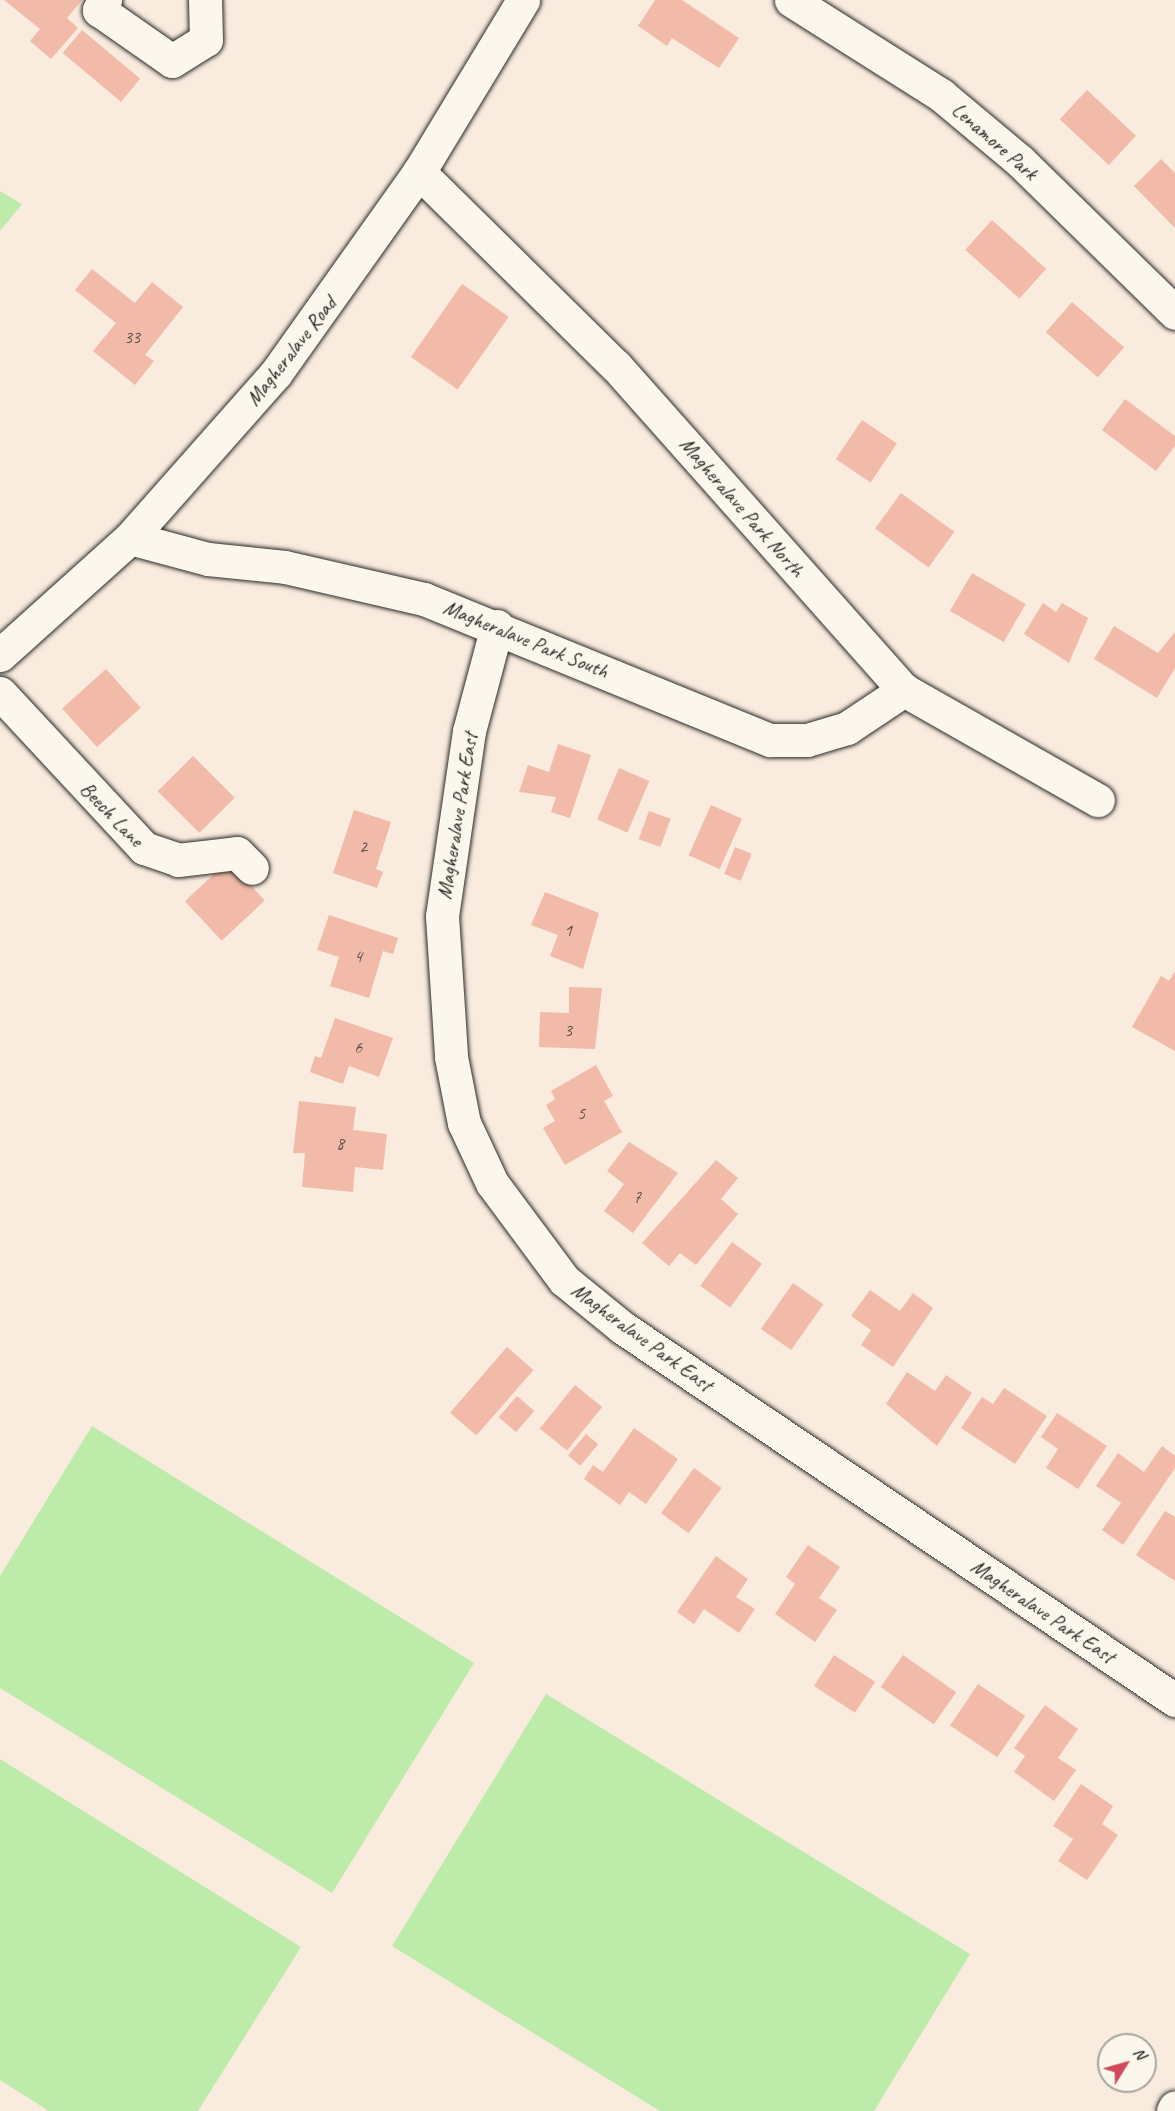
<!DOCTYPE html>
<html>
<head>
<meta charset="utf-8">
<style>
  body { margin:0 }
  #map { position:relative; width:1175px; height:2111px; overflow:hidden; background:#f9ebde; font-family:Caveat,sans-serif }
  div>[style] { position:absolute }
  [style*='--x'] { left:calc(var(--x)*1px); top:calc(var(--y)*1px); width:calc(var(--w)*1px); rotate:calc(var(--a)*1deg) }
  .green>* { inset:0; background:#bdeba9 }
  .building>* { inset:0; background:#f2baa8; transform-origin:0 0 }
  .roads { filter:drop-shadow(0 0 2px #2b2b2b) drop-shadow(0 0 2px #2b2b2b) }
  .minor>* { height:33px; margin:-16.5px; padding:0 16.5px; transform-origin:16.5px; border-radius:16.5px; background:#fbf7ec }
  span { translate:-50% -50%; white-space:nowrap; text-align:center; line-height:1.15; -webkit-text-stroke:6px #fbf7ec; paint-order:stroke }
  .number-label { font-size:18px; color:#5d4f4a }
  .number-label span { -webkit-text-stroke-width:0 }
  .street-label { font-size:21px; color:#2b2b2b }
  .north { position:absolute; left:1097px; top:2033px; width:60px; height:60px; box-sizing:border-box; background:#fbf7ec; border:2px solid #a8a59f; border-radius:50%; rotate:53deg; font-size:16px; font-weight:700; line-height:24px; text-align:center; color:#2b2b2b }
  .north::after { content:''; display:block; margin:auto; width:21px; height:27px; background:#d1495b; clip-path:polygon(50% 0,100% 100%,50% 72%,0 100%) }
</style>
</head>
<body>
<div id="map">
  <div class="green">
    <div style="clip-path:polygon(0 191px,22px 204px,0 231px)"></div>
    <div style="clip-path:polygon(92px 1426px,474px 1663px,332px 1893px,0 1688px,0 1576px)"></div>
    <div style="clip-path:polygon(546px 1694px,970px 1954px,874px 2111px,660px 2111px,392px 1946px)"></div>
    <div style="clip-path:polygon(0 1759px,301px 1947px,198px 2111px,49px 2111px,0 2080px)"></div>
  </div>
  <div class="building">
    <div style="clip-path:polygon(4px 0,82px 0,67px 18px,78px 28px,51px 59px,30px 41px,40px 29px)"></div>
    <div style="clip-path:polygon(655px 0,682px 0,739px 38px,719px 68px,672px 38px,667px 46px,638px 26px)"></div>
    <div style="left:82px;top:30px;width:76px;height:30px;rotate:40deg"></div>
    <div style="left:1087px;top:90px;width:67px;height:40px;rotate:43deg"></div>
    <div style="clip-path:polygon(1161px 159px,1175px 173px,1175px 228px,1134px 186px)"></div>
    <div style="left:992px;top:220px;width:73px;height:40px;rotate:42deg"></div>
    <div style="clip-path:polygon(92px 269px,135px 303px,152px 282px,183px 307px,145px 355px,154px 361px,135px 385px,93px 351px,116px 323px,75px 290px)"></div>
    <div style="left:462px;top:284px;width:57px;height:89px;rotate:35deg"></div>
    <div style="left:1072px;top:302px;width:69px;height:40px;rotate:41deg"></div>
    <div style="clip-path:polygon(1125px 399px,1175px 436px,1175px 446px,1156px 471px,1102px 430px)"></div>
    <div style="left:862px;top:420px;width:42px;height:47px;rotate:34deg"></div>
    <div style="left:901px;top:493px;width:66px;height:44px;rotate:36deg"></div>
    <div style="left:972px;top:573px;width:62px;height:44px;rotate:30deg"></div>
    <div style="clip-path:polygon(1043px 603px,1056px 612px,1062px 603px,1088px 618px,1069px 663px,1024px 634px)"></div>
    <div style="clip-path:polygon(1114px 626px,1158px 653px,1175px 632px,1175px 668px,1157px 698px,1094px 659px)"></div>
    <div style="left:106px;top:669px;width:52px;height:59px;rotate:48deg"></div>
    <div style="clip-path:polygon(558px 744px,591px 755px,570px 818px,551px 812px,556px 797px,519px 792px,528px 765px,549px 772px)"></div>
    <div style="left:193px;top:756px;width:59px;height:50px;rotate:45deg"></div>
    <div style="left:619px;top:768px;width:33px;height:56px;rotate:23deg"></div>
    <div style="left:711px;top:805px;width:34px;height:55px;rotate:24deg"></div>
    <div style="clip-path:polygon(354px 810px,391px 822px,376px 869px,383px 872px,377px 888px,333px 873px)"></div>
    <div style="left:649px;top:811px;width:23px;height:30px;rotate:20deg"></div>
    <div style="left:735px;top:847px;width:18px;height:29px;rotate:22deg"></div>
    <div style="left:228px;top:861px;width:54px;height:59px;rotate:47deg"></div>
    <div style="clip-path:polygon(545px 892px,599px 913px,583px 969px,550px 956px,558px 935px,531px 925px)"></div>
    <div style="clip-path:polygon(329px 915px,398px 938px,393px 954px,383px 951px,369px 998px,330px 986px,339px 957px,317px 950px)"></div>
    <div style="clip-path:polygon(1175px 971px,1175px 1051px,1132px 1027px,1161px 976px,1169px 981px)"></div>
    <div style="clip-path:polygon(569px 987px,602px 988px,595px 1049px,539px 1047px,540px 1012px,569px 1013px)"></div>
    <div style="clip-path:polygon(335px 1018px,393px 1038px,379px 1077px,349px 1066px,343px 1084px,310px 1072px,315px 1056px,321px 1058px)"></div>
    <div style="clip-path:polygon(596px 1065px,613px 1096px,604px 1101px,622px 1132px,565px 1165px,543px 1128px,555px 1121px,546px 1105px,555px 1099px,551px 1091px)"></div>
    <div style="clip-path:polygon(299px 1101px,356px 1107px,353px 1130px,387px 1134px,383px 1170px,355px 1167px,353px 1192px,302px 1187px,305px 1153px,293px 1153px)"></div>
    <div style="clip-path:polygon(629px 1142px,678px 1173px,633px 1233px,604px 1211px,624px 1184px,607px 1171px)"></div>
    <div style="clip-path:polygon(716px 1160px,738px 1178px,721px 1199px,738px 1214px,696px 1265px,680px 1253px,669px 1266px,642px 1243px)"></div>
    <div style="left:732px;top:1242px;width:37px;height:54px;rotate:36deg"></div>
    <div style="left:793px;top:1283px;width:37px;height:56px;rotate:35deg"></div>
    <div style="clip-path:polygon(870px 1290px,900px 1311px,913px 1293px,933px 1308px,893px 1367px,861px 1345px,871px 1330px,851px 1316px)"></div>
    <div style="left:507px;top:1347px;width:35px;height:87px;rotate:41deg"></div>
    <div style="clip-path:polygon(907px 1372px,935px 1391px,946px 1375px,972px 1393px,937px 1446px,886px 1404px)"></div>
    <div style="left:575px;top:1385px;width:35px;height:56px;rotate:39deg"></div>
    <div style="clip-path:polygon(1004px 1388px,1047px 1416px,1015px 1464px,961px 1428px,982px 1397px,993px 1404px)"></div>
    <div style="left:517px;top:1396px;width:23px;height:28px;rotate:41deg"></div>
    <div style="clip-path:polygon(1057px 1413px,1107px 1446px,1078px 1489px,1046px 1468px,1058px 1449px,1041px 1437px)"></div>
    <div style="clip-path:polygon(634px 1428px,678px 1459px,646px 1504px,629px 1492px,620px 1505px,584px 1479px,593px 1465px,603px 1472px)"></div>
    <div style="left:586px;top:1434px;width:16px;height:28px;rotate:40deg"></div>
    <div style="clip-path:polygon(1162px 1446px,1175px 1456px,1175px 1468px,1123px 1545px,1102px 1530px,1121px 1503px,1096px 1486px,1118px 1453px,1144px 1472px)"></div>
    <div style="left:694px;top:1468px;width:34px;height:56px;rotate:36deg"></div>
    <div style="clip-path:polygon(1165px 1511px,1175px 1517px,1175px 1581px,1136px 1555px)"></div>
    <div style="clip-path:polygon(808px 1545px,840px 1567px,819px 1598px,837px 1610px,815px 1642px,775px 1614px,795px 1584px,786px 1577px)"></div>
    <div style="clip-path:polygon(716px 1556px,748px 1579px,736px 1597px,755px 1609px,739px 1633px,704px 1609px,694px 1624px,677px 1612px)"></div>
    <div style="left:834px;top:1655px;width:49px;height:37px;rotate:33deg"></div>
    <div style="left:903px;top:1655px;width:65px;height:39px;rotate:35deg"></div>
    <div style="left:978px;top:1684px;width:57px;height:50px;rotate:34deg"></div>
    <div style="clip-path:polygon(1045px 1705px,1078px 1729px,1058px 1758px,1076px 1770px,1054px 1801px,1014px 1772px,1025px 1756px,1014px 1748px)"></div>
    <div style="clip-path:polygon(1081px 1784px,1113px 1806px,1102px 1824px,1118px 1835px,1087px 1880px,1058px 1861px,1073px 1839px,1053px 1826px)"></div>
  </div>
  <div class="roads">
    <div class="minor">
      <div style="--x:105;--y:0;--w:12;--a:121"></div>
      <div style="--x:99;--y:10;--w:89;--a:34.9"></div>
      <div style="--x:172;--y:61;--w:40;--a:-32"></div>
      <div style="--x:206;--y:40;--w:40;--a:-91.4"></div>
      <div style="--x:791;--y:0;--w:178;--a:32.3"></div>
      <div style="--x:941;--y:95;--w:103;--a:39.9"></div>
      <div style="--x:1020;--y:161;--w:217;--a:44.4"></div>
      <div style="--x:419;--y:172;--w:276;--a:44.6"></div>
      <div style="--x:616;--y:366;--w:433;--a:48.4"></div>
      <div style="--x:904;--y:690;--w:223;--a:29.6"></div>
      <div style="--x:130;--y:538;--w:81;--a:15.1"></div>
      <div style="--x:208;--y:559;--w:77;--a:5.9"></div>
      <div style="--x:285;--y:567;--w:143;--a:13"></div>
      <div style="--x:424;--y:599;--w:374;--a:22.2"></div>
      <div style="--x:770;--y:740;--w:37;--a:0"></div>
      <div style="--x:807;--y:740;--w:42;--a:-16.7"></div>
      <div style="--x:847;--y:728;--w:69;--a:-33.7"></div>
      <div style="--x:497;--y:626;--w:109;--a:104.9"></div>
      <div style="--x:469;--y:731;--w:187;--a:98.3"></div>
      <div style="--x:442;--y:916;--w:141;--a:86.3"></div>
      <div style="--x:451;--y:1057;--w:67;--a:78.9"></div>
      <div style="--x:464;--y:1123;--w:66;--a:65"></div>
      <div style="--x:492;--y:1183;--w:121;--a:53.4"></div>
      <div style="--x:564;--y:1280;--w:76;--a:39.1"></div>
      <div style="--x:623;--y:1328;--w:666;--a:33.98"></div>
      <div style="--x:0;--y:655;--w:175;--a:-42"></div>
      <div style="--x:130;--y:538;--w:220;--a:-48.5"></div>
      <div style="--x:276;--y:373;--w:247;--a:-54.6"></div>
      <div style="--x:419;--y:172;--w:201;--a:-58.8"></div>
      <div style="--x:0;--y:693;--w:212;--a:47.1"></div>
      <div style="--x:144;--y:848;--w:36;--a:19"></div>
      <div style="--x:178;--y:860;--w:59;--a:-6.8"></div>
      <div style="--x:237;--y:853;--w:21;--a:45"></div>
      <div style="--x:1173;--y:2111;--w:4;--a:-63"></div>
    </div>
  </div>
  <div class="number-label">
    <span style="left:132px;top:337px">33</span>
    <span style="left:363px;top:846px">2</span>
    <span style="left:568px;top:930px">1</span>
    <span style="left:358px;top:956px">4</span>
    <span style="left:568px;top:1030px">3</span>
    <span style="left:358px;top:1047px">6</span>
    <span style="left:581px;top:1113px">5</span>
    <span style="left:340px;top:1143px">8</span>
    <span style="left:637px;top:1197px">7</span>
  </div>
  <div class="street-label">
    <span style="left:995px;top:141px;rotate:41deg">Lenamore Park</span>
    <span style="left:291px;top:351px;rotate:-52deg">Magheralave Road</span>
    <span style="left:742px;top:507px;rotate:49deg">Magheralave Park North</span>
    <span style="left:526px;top:639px;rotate:22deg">Magheralave Park South</span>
    <span style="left:112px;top:814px;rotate:46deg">Beech Lane</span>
    <span style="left:457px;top:816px;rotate:-81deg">Magheralave Park East</span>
    <span style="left:642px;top:1337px;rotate:36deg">Magheralave Park East</span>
    <span style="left:1043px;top:1611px;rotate:34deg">Magheralave Park East</span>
  </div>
  <div class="north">N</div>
</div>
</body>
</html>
